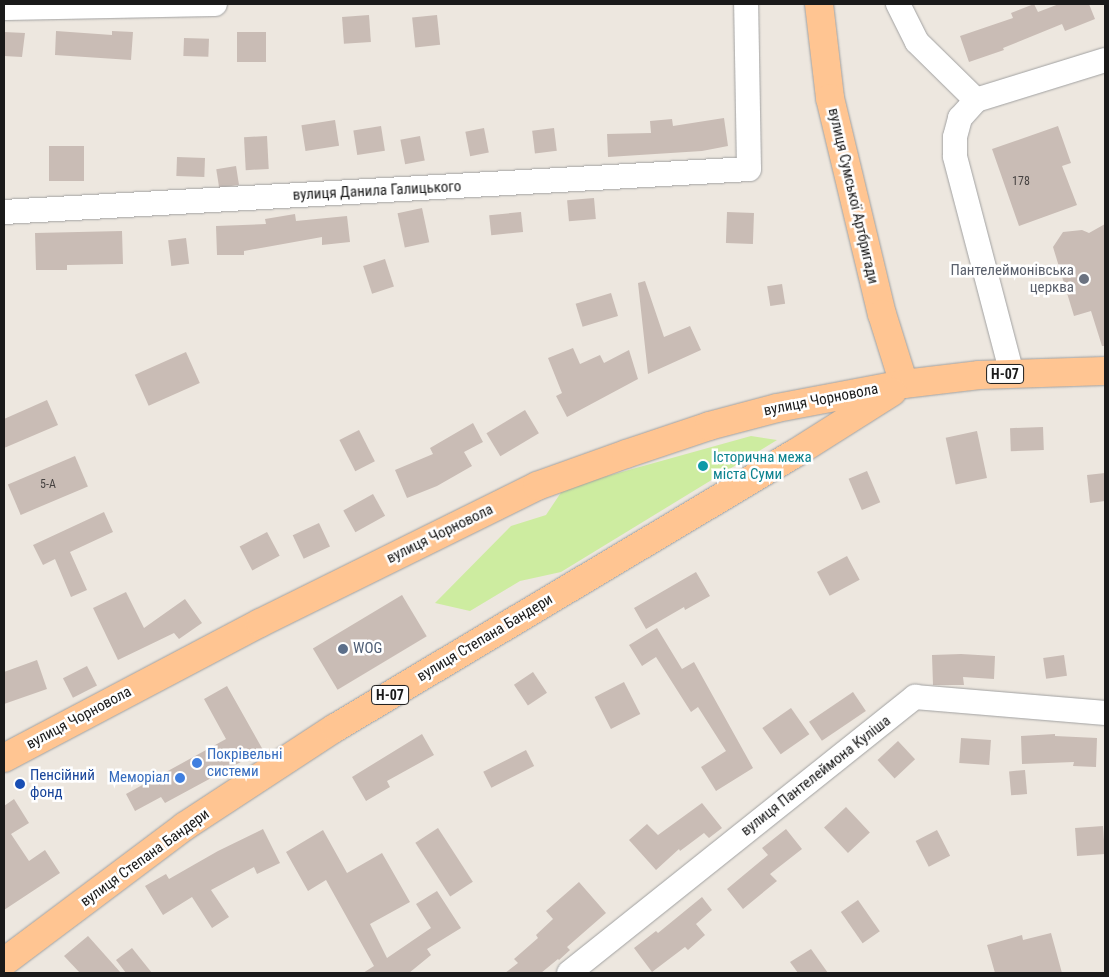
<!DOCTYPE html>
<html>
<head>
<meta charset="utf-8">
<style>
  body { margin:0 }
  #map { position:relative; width:1109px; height:977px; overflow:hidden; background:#ede7df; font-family:"Roboto Condensed",sans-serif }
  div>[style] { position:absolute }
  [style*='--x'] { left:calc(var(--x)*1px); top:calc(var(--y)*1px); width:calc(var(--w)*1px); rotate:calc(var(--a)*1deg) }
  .grass>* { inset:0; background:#cdeca0 }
  .building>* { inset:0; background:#c9bcb5; transform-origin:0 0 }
  .roads { filter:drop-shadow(0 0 1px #a1a1a1) drop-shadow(0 0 1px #a1a1a1) }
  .minor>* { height:24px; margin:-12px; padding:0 12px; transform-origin:12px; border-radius:12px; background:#fff }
  .major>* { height:28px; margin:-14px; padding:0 14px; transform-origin:14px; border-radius:14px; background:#ffc592 }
  .dots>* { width:14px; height:14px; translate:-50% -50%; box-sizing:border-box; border:2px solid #fff; border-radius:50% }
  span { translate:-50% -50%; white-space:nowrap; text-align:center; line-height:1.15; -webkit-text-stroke:5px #fff; paint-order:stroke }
  .number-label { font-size:12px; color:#464241 }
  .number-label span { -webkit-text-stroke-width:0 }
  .shield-label span { padding:1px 4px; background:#fff; border:1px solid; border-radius:4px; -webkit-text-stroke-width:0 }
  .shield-label { font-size:14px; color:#1a1a1a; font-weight:700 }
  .street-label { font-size:15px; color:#1a1a1a }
  .worship-label { font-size:15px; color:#5b616d }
  .right { translate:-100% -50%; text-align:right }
  .culture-label { font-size:15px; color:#0d838f }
  .left { translate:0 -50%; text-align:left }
  .service-label { font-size:15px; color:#4e5e75 }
  .shop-label { font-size:15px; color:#366cbe }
  .transit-label { font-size:15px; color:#164399 }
  .frame { position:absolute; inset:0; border:5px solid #1a1a1a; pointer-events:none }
</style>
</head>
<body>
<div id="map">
  <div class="grass">
    <div style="clip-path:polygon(751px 436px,777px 440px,561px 572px,520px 581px,470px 611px,435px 603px,511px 526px,546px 515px,564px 488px)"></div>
  </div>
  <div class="building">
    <div style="clip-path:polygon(1034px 4px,1038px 12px,1059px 4px,1089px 4px,1095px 19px,1065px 31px,1062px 24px,1003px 48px,1004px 50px,969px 62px,960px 36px,1013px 18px,1011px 13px)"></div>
    <div style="left:369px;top:15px;width:27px;height:27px;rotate:86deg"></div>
    <div style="left:437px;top:15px;width:30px;height:25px;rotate:84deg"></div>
    <div style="clip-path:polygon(56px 31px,112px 35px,112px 31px,133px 32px,131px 60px,55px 55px)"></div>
    <div style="clip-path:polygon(4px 32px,25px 33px,22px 57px,4px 56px)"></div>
    <div style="left:237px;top:32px;width:29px;height:30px"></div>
    <div style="left:184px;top:38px;width:25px;height:18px;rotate:2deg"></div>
    <div style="clip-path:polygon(724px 118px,728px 146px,702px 151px,608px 157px,607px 134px,651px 133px,650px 121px,672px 119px,673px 126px)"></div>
    <div style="left:335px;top:120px;width:26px;height:34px;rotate:81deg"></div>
    <div style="left:381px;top:126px;width:25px;height:28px;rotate:81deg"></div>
    <div style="clip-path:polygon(1058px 126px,1071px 163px,1062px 166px,1077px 205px,1019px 226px,992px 149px)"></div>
    <div style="left:484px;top:128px;width:25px;height:19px;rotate:79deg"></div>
    <div style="left:554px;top:128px;width:23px;height:22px;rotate:83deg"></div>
    <div style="left:267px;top:136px;width:33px;height:23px;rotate:87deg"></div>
    <div style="left:420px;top:136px;width:25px;height:20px;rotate:79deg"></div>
    <div style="left:49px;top:146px;width:35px;height:35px"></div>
    <div style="left:177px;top:157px;width:28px;height:19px;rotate:2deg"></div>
    <div style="left:236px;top:166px;width:19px;height:20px;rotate:81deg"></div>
    <div style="left:594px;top:198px;width:21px;height:27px;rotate:85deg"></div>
    <div style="left:422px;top:208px;width:35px;height:25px;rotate:78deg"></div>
    <div style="left:521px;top:212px;width:20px;height:32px;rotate:84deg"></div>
    <div style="left:727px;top:212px;width:27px;height:31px;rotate:2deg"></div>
    <div style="clip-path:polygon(295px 214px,296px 221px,347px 216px,350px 242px,322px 245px,322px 237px,244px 251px,244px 255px,217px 255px,216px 226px,266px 224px,265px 219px)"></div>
    <div style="clip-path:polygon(1105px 224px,1105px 346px,1102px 346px,1091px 311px,1074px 316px,1053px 247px,1063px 232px,1082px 230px,1089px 233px)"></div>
    <div style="clip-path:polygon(122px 231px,123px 264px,67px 265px,67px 270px,36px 270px,35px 233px)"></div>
    <div style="left:186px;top:238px;width:26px;height:18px;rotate:83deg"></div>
    <div style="left:385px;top:259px;width:29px;height:23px;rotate:72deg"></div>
    <div style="clip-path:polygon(645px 281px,664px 337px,690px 326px,701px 350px,648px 374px,638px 283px)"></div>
    <div style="left:782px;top:284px;width:20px;height:15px;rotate:81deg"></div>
    <div style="left:611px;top:293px;width:24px;height:37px;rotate:73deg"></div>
    <div style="clip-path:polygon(573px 348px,580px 364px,600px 355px,604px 363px,629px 350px,638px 379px,567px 417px,556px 396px,562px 393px,548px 358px)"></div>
    <div style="left:186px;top:352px;width:34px;height:56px;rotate:66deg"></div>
    <div style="clip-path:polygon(47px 400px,58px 425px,4px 448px,4px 419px)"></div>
    <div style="left:525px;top:410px;width:27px;height:45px;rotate:59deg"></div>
    <div style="clip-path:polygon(473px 423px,483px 442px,464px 452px,472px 466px,437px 486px,407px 498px,395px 470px,433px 454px,430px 448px)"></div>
    <div style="left:1043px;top:427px;width:23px;height:33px;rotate:88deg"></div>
    <div style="left:359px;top:430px;width:35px;height:22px;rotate:63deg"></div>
    <div style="left:977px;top:431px;width:48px;height:32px;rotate:78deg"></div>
    <div style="left:75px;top:456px;width:33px;height:73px;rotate:67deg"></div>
    <div style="left:867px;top:471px;width:34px;height:20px;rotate:67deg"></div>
    <div style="clip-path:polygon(1105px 473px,1105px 501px,1090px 503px,1087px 475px)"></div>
    <div style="left:373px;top:494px;width:25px;height:34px;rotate:61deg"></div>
    <div style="clip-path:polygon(104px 512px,113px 532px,70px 552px,87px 590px,71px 597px,55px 559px,43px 565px,33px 545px)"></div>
    <div style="left:319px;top:523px;width:26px;height:29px;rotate:65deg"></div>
    <div style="left:267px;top:532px;width:27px;height:31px;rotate:62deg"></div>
    <div style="left:847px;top:556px;width:27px;height:34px;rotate:62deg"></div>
    <div style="clip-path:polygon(696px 572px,710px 596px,685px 610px,684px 607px,646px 629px,634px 608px)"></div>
    <div style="clip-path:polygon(126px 592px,144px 628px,185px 599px,202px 623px,179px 639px,174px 633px,118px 660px,93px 608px)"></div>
    <div style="left:402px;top:595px;width:48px;height:104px;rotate:59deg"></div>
    <div style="clip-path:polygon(657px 628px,682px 669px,694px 662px,753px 768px,716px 791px,701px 767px,726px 751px,698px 707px,691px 712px,656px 657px,642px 666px,629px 645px)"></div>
    <div style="clip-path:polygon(961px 654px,995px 656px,994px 679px,963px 677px,964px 685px,933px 685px,932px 655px)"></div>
    <div style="left:1064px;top:655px;width:21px;height:21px;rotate:82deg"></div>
    <div style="clip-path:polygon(37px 660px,47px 689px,4px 704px,4px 672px)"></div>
    <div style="left:87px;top:666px;width:22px;height:27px;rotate:63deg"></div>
    <div style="left:533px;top:672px;width:25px;height:23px;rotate:56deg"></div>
    <div style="left:624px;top:682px;width:36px;height:33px;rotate:63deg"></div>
    <div style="clip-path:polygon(227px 686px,263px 750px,165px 803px,161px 797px,135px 811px,126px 794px,226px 739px,204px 699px)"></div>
    <div style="left:853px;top:692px;width:23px;height:53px;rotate:56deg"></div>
    <div style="left:791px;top:708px;width:32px;height:35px;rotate:55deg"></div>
    <div style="clip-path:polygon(422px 734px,434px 755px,387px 781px,390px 787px,366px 801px,352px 777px)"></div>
    <div style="clip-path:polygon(1055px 734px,1055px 736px,1097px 738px,1096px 767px,1073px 766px,1074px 762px,1022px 764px,1021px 736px)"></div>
    <div style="left:961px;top:738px;width:30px;height:25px;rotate:4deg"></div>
    <div style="left:898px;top:741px;width:25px;height:28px;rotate:47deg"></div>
    <div style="left:526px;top:750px;width:18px;height:48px;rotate:63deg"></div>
    <div style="left:1025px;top:770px;width:24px;height:16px;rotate:85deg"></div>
    <div style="clip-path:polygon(14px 799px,29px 823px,11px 834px,29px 861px,45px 850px,60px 873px,4px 910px,4px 806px)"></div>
    <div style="clip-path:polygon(702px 803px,722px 828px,709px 838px,704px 833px,680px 851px,679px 849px,656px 870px,629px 840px,647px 824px,658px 835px)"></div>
    <div style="left:846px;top:807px;width:35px;height:30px;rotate:47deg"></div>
    <div style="left:1103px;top:826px;width:28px;height:28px;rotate:86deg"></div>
    <div style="left:438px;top:828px;width:64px;height:27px;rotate:57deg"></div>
    <div style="clip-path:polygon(263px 829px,280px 863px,257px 874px,254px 867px,211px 890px,229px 917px,212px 928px,192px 897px,163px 915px,145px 886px,166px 874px,169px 879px,218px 851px)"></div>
    <div style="clip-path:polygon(786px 829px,802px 849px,770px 874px,777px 881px,743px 909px,727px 889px,768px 855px,762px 848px)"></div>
    <div style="clip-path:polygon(323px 830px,347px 873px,382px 853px,410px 902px,370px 924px,387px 958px,431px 928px,416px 904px,437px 891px,461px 928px,427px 949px,431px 955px,409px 973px,363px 973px,374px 966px,326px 880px,308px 891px,286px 852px)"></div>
    <div style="left:937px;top:830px;width:29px;height:24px;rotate:63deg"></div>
    <div style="clip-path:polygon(579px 882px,606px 913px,567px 947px,570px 950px,559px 960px,558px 959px,541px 973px,505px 973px,518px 963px,514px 959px,538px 938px,536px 935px,553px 919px,546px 911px)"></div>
    <div style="clip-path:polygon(702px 897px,712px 910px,696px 924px,705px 935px,688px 950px,685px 947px,652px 972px,634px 948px,656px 931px,658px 933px)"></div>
    <div style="left:858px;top:900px;width:38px;height:21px;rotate:55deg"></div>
    <div style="clip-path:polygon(1051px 933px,1062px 973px,995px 973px,987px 945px,1022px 935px,1023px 940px)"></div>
    <div style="clip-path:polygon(88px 936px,121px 973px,80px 973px,64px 956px)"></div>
    <div style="clip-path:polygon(132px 948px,152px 973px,126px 973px,116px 960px)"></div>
    <div style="clip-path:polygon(811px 949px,828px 973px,798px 973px,790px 962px)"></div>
  </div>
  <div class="roads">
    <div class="minor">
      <div style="--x:898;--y:4;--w:42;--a:63.4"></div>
      <div style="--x:917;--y:42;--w:83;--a:44.5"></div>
      <div style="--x:4;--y:8;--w:211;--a:-1.1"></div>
      <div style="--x:4;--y:212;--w:746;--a:-3.3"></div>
      <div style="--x:749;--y:169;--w:165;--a:-91"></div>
      <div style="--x:1012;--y:374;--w:225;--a:-104.7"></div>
      <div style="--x:955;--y:156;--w:19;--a:-90"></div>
      <div style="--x:955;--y:137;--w:20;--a:-75"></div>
      <div style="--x:960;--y:118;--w:24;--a:-48"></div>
      <div style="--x:976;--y:100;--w:135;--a:-17.2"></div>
      <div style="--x:569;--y:973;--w:443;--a:-38.6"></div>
      <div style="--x:915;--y:697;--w:191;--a:4.8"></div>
    </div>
    <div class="major">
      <div style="--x:819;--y:4;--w:95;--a:83.3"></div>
      <div style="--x:830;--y:98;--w:222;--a:76.5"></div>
      <div style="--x:882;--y:314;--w:73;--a:72.6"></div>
      <div style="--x:4;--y:758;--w:289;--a:-27.8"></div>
      <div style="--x:260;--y:623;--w:309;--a:-26.3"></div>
      <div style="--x:537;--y:486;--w:95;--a:-19.8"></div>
      <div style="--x:626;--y:454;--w:88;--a:-18.6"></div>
      <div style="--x:709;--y:426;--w:70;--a:-14.8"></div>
      <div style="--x:777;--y:408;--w:129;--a:-10.7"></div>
      <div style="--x:904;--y:384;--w:76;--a:-6.8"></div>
      <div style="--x:979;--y:375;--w:126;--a:-1.8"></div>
      <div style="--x:4;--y:962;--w:226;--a:-36.9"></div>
      <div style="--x:185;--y:826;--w:179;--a:-33.2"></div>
      <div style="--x:335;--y:728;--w:535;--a:-30.84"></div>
      <div style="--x:794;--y:454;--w:116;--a:-32.3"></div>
    </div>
  </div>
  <div class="dots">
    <div style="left:1084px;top:279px;background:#6b7280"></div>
    <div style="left:703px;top:466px;background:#0f9aa8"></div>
    <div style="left:343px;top:649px;background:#5c6f8a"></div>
    <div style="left:197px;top:763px;background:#3f7fe0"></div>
    <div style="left:180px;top:778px;background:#3f7fe0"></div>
    <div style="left:20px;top:784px;background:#1a4fb4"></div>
  </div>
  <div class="number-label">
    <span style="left:1021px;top:182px">178</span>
    <span style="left:48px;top:485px">5-А</span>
  </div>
  <div class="shield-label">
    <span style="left:1005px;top:374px">Н-07</span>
    <span style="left:390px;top:695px">Н-07</span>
  </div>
  <div class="street-label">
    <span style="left:377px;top:191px;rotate:-3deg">вулиця Данила Галицького</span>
    <span style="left:853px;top:196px;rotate:77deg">вулиця Сумської Артбригади</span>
    <span style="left:821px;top:400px;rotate:-11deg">вулиця Чорновола</span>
    <span style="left:440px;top:534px;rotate:-26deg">вулиця Чорновола</span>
    <span style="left:485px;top:638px;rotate:-31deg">вулиця Степана Бандери</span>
    <span style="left:79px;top:718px;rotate:-28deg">вулиця Чорновола</span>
    <span style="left:816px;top:776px;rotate:-38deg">вулиця Пантелеймона Куліша</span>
    <span style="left:145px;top:858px;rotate:-36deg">вулиця Степана Бандери</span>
  </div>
  <div class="worship-label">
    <span class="right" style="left:1074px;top:279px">Пантелеймонівська<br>церква</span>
  </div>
  <div class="culture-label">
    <span class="left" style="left:713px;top:466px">Історична межа<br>міста Суми</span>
  </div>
  <div class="service-label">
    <span class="left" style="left:353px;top:649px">WOG</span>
  </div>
  <div class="shop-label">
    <span class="left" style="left:207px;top:763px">Покрівельні<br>системи</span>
    <span class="right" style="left:170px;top:778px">Меморіал</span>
  </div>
  <div class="transit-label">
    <span class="left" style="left:30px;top:784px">Пенсійний<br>фонд</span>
  </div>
  <div class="frame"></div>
</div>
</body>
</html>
